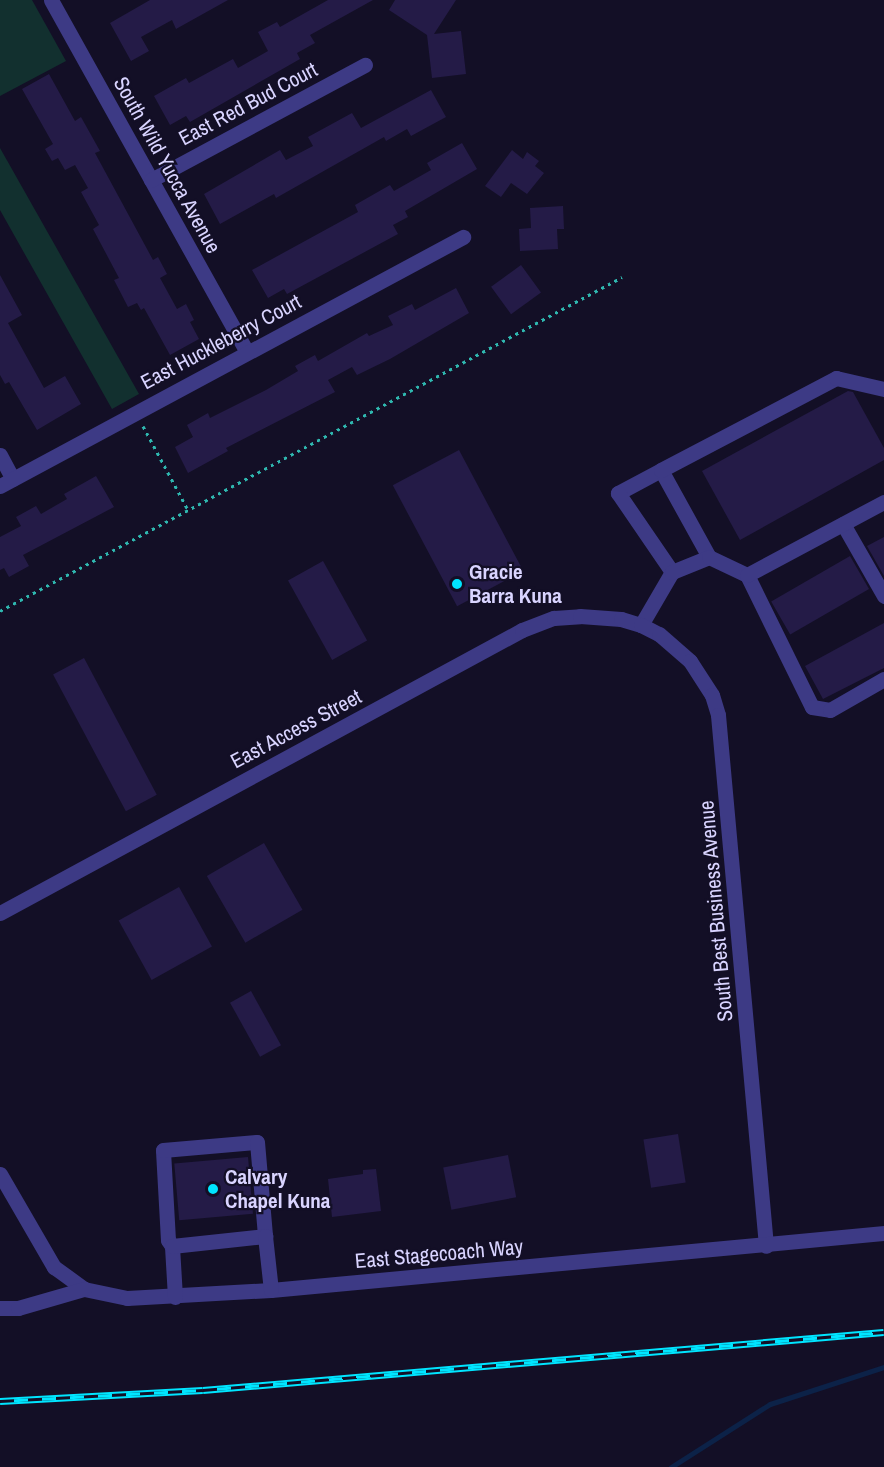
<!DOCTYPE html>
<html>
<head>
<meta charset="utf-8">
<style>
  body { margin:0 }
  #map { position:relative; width:884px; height:1467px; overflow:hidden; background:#130f26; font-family:"Archivo Narrow",sans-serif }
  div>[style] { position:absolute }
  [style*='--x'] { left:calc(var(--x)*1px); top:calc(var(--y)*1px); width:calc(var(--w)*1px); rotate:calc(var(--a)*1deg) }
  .green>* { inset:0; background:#12302f }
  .stream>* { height:5px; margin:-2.5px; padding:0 2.5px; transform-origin:2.5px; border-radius:2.5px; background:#0c2248 }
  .building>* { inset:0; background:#241b47; transform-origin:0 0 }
  .path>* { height:3px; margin-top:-1.5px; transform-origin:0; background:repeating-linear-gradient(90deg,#2fb8b0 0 3px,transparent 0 7.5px) }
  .minor>* { height:15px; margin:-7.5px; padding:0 7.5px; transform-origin:7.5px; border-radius:7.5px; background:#3d3a85 }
  .rail>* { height:7px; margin-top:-3.5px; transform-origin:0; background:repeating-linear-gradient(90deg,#130f26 0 14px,#00e5ff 0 28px); box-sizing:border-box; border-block:2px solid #00e5ff }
  .dots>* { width:16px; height:16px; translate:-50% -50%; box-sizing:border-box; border:3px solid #130f26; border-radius:50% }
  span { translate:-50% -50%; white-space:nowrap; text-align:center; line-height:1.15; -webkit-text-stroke:4.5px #130f26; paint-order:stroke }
  .street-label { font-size:21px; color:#d9d4ff }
  .poi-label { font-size:21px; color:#d9d4ff; font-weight:700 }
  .left { translate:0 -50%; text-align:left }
</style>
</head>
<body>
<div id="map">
  <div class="green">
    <div style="clip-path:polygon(0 0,32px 0,66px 61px,0 96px)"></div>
    <div style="clip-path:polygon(0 148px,139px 394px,112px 409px,0 210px)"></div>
  </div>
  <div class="stream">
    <div style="--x:671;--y:1467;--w:117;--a:-32.5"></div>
    <div style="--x:770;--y:1404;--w:120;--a:-18"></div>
  </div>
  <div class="building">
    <div style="clip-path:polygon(150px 0,228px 0,176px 29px,172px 20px,141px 37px,149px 51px,131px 61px,110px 23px)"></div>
    <div style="clip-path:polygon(328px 0,373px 0,310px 35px,315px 43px,297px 53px,300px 59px,190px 122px,186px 116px,170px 125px,154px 96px,186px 78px,189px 83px,233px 59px,238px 68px,268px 51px,258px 32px,277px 22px,280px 27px)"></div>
    <div style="clip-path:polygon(395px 0,456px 0,434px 34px,461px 31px,466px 74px,432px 78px,427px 35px,389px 10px)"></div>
    <div style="clip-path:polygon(49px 74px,75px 121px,81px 117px,100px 151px,95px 153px,153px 260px,158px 257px,167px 274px,160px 278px,177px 309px,186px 304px,194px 320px,190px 322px,199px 339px,170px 355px,144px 308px,141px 310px,137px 303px,128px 307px,114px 280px,119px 278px,93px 229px,99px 225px,81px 192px,88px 188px,75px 165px,65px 170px,58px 158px,52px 161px,45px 149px,53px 144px,22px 89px)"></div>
    <div style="clip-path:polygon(431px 90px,446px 117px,411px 136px,407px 129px,386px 141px,384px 137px,276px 198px,274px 194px,220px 224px,204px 194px,280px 150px,286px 160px,313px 146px,308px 137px,352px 113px,361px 128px)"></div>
    <div style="clip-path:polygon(462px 143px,477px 169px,405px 211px,408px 217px,393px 225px,398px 234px,287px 294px,284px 289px,268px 298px,252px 270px,358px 212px,355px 205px,390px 185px,394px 191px,431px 170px,427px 163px)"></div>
    <div style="clip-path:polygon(512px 150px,523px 159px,527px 152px,539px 161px,535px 166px,544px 173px,527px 194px,511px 183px,501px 197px,485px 186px)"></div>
    <div style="clip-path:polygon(563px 206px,564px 229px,557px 229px,558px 249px,520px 251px,519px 229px,531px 228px,530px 208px)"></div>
    <div style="left:521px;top:265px;width:34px;height:37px;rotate:54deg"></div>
    <div style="clip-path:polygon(0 275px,22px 315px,8px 323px,44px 388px,65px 376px,81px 404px,37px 430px,9px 382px,5px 384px,0 375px)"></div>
    <div style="clip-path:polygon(456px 288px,469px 313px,390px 359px,357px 375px,352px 367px,328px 380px,335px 392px,226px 448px,228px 451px,188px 473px,175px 447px,193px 437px,187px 425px,208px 413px,210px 418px,266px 390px,298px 371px,295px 366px,315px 355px,318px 361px,367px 333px,369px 336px,393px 325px,388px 316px,412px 304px,415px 310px)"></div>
    <div style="clip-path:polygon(848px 391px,853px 392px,884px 448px,884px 460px,740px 540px,702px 471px)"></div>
    <div style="left:459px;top:450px;width:137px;height:75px;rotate:62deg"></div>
    <div style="clip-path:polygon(96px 476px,114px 507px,23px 555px,29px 566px,9px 577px,4px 568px,0 570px,0 537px,21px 526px,16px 517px,36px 506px,41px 514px,67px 499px,64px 494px)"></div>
    <div style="clip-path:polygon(884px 537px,884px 576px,867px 546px)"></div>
    <div style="left:850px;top:556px;width:38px;height:91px;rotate:60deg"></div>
    <div style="left:323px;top:561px;width:91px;height:40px;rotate:61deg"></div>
    <div style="clip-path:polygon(884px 623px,884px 668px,823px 699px,805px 666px)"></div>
    <div style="left:84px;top:658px;width:155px;height:35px;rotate:62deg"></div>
    <div style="left:264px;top:843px;width:77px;height:66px;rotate:60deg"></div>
    <div style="left:179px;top:887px;width:68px;height:69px;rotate:61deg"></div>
    <div style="left:251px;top:991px;width:62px;height:24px;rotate:61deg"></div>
    <div style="left:678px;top:1134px;width:49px;height:35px;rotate:81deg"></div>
    <div style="left:508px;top:1155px;width:43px;height:66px;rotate:79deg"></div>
    <div style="left:248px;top:1157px;width:57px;height:74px;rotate:85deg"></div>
    <div style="clip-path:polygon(376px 1169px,381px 1211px,332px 1217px,328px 1179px,363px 1174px,363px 1170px)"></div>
  </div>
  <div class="path">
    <div style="--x:143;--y:426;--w:95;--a:61.8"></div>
    <div style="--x:0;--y:611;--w:706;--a:-28.23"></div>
  </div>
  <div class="minor">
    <div style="--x:51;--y:0;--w:402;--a:60.9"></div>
    <div style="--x:151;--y:180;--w:243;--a:-28.3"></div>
    <div style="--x:0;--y:455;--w:27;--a:62"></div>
    <div style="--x:661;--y:470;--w:49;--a:151.9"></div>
    <div style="--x:618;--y:493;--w:96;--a:55.6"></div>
    <div style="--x:0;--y:486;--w:526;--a:-28.27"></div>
    <div style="--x:843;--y:524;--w:83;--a:60.3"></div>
    <div style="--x:709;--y:557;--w:99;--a:-118.9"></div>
    <div style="--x:661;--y:470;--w:198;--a:-27.7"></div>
    <div style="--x:836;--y:378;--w:49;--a:12.9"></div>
    <div style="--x:747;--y:575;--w:147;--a:63.8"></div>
    <div style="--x:812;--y:707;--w:18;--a:9"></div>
    <div style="--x:830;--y:710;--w:62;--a:-29.9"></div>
    <div style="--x:641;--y:625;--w:61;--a:-59.7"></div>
    <div style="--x:672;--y:572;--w:40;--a:-22"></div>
    <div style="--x:709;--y:557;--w:42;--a:25.3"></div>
    <div style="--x:747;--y:575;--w:155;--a:-28.1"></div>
    <div style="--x:0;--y:913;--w:594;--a:-28.46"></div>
    <div style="--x:522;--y:630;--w:34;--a:-21"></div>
    <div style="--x:554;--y:618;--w:26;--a:-4"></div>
    <div style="--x:580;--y:616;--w:41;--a:4.2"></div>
    <div style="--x:621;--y:619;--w:21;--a:17"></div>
    <div style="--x:641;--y:625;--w:20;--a:27"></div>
    <div style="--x:659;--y:634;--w:41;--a:41.1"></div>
    <div style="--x:690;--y:661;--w:40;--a:57.1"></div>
    <div style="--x:712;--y:695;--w:21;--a:73"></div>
    <div style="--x:718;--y:715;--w:533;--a:84.83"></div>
    <div style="--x:0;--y:1174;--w:108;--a:59.9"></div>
    <div style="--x:54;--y:1267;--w:37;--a:36"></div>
    <div style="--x:84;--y:1289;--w:44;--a:11.8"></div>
    <div style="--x:127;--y:1298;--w:144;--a:-3.2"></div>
    <div style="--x:271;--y:1290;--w:616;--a:-5.31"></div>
    <div style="--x:172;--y:1246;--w:7;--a:-124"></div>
    <div style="--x:168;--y:1240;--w:90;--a:-93.2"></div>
    <div style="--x:163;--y:1150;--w:94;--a:-4.9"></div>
    <div style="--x:257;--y:1142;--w:94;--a:85.1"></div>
    <div style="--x:175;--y:1297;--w:51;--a:-93.4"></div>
    <div style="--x:172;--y:1246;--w:94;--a:-6.1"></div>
    <div style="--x:265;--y:1236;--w:54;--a:83.7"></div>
    <div style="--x:0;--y:1308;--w:18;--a:0"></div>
    <div style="--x:18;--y:1308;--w:69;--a:-16.1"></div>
  </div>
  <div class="rail">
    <div style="--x:0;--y:1401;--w:203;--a:-3.1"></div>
    <div style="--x:203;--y:1390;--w:683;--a:-4.87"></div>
  </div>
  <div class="dots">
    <div style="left:457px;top:584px;background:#00e5ff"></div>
    <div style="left:213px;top:1189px;background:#00e5ff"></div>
  </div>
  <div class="street-label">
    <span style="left:248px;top:104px;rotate:-28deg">East Red Bud Court</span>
    <span style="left:167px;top:165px;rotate:61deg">South Wild Yucca Avenue</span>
    <span style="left:221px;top:342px;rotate:-28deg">East Huckleberry Court</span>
    <span style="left:296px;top:729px;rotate:-28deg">East Access Street</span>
    <span style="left:716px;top:911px;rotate:-95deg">South Best Business Avenue</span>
    <span style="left:439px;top:1254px;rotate:-5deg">East Stagecoach Way</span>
  </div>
  <div class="poi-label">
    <span class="left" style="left:469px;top:584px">Gracie<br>Barra Kuna</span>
    <span class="left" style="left:225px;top:1189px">Calvary<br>Chapel Kuna</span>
  </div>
</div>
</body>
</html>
